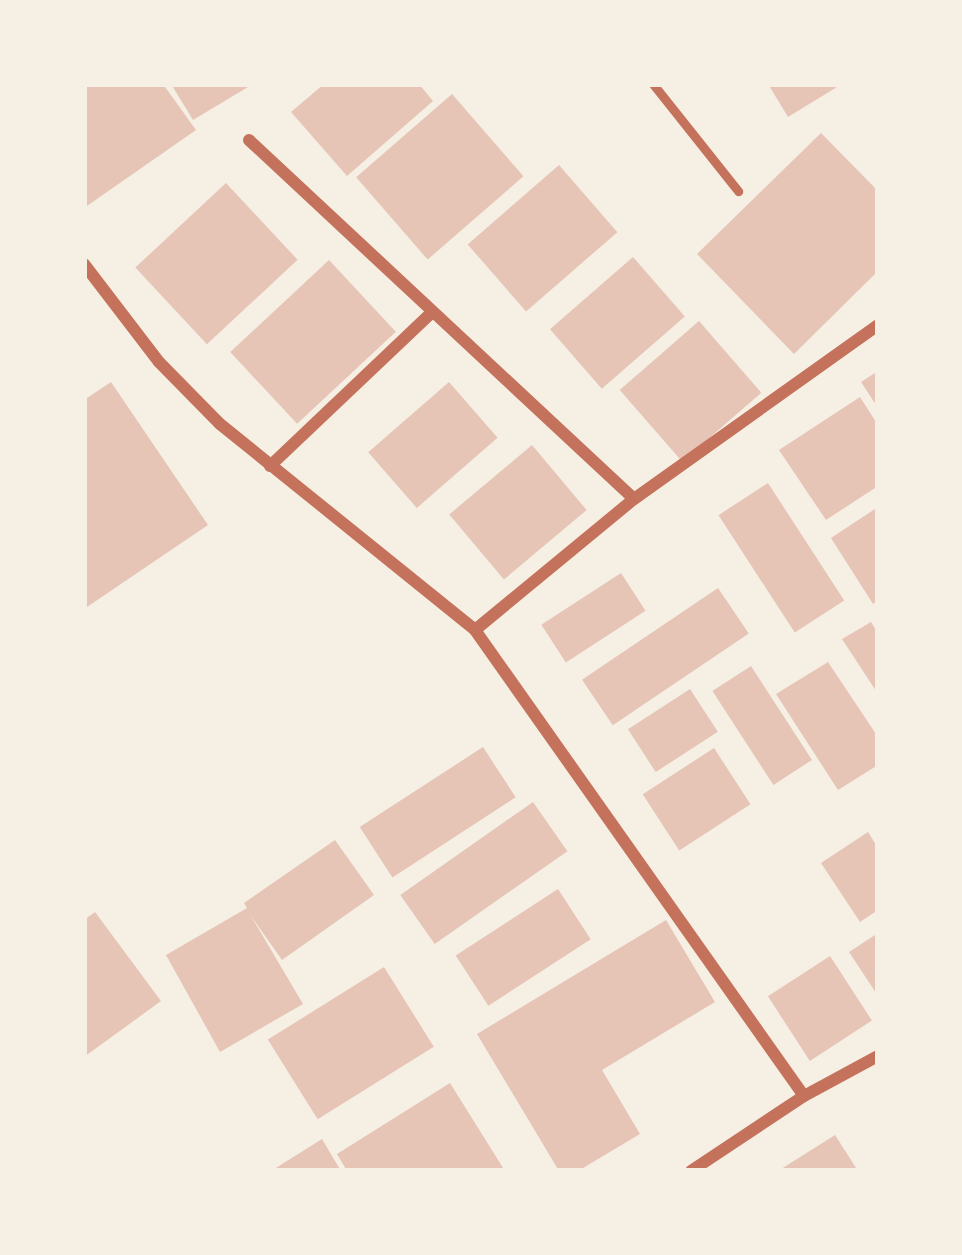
<!DOCTYPE html>
<html>
<head>
<meta charset="utf-8">
<style>
  body { margin:0 }
  #map { position:relative; width:962px; height:1255px; overflow:hidden; background:#f6efe4; font-family:"Nunito Sans",sans-serif }
  div>[style] { position:absolute }
  [style*='--x'] { left:calc(var(--x)*1px); top:calc(var(--y)*1px); width:calc(var(--w)*1px); rotate:calc(var(--a)*1deg) }
  .building>* { inset:0; background:#e6c5b7; transform-origin:0 0 }
  .service>* { height:9px; margin:-4.5px; padding:0 4.5px; transform-origin:4.5px; border-radius:4.5px; background:#c5725c }
  .minor>* { height:12px; margin:-6px; padding:0 6px; transform-origin:6px; border-radius:6px; background:#c5725c }
  span { translate:-50% -50%; white-space:nowrap; text-align:center; line-height:1.15; -webkit-text-stroke:10px #f6efe4; paint-order:stroke }
  .frame { position:absolute; inset:0; border:87px solid #f6efe4; pointer-events:none }
</style>
</head>
<body>
<div id="map">
  <div class="building">
    <div style="clip-path:polygon(84px 84px,163px 84px,196px 130px,84px 208px)"></div>
    <div style="clip-path:polygon(171px 84px,253px 84px,193px 120px)"></div>
    <div style="clip-path:polygon(324px 84px,419px 84px,433px 101px,347px 176px,291px 112px)"></div>
    <div style="clip-path:polygon(768px 84px,842px 84px,788px 117px)"></div>
    <div style="left:452px;top:94px;width:109px;height:127px;rotate:49deg"></div>
    <div style="clip-path:polygon(821px 133px,878px 191px,878px 271px,794px 354px,697px 254px)"></div>
    <div style="left:559px;top:165px;width:89px;height:121px;rotate:49deg"></div>
    <div style="left:226px;top:183px;width:105px;height:124px;rotate:47deg"></div>
    <div style="left:633px;top:257px;width:79px;height:110px;rotate:49deg"></div>
    <div style="left:329px;top:260px;width:98px;height:135px;rotate:47deg"></div>
    <div style="left:699px;top:321px;width:95px;height:105px;rotate:49deg"></div>
    <div style="clip-path:polygon(878px 371px,878px 408px,861px 382px)"></div>
    <div style="clip-path:polygon(111px 382px,208px 525px,84px 609px,84px 400px)"></div>
    <div style="left:449px;top:382px;width:74px;height:107px;rotate:49deg"></div>
    <div style="clip-path:polygon(860px 397px,878px 425px,878px 486px,826px 520px,779px 450px)"></div>
    <div style="left:532px;top:445px;width:85px;height:108px;rotate:50deg"></div>
    <div style="left:768px;top:483px;width:140px;height:59px;rotate:57deg"></div>
    <div style="clip-path:polygon(878px 507px,878px 601px,873px 604px,831px 538px)"></div>
    <div style="left:621px;top:573px;width:45px;height:95px;rotate:57deg"></div>
    <div style="left:718px;top:588px;width:55px;height:164px;rotate:56deg"></div>
    <div style="clip-path:polygon(871px 622px,878px 633px,878px 694px,842px 639px)"></div>
    <div style="clip-path:polygon(828px 662px,878px 737px,878px 765px,838px 790px,776px 694px)"></div>
    <div style="left:751px;top:666px;width:112px;height:46px;rotate:57deg"></div>
    <div style="left:690px;top:689px;width:51px;height:74px;rotate:57deg"></div>
    <div style="left:483px;top:747px;width:60px;height:147px;rotate:57deg"></div>
    <div style="left:714px;top:748px;width:67px;height:85px;rotate:57deg"></div>
    <div style="left:533px;top:802px;width:60px;height:162px;rotate:55deg"></div>
    <div style="clip-path:polygon(868px 832px,878px 848px,878px 910px,860px 922px,821px 863px)"></div>
    <div style="clip-path:polygon(335px 840px,374px 895px,282px 960px,251px 916px,303px 1004px,220px 1052px,166px 955px,247px 908px,244px 903px)"></div>
    <div style="left:558px;top:889px;width:60px;height:122px;rotate:57deg"></div>
    <div style="clip-path:polygon(95px 912px,161px 1001px,84px 1057px,84px 920px)"></div>
    <div style="clip-path:polygon(666px 920px,715px 1002px,602px 1070px,640px 1134px,578px 1171px,559px 1171px,477px 1034px)"></div>
    <div style="clip-path:polygon(878px 933px,878px 996px,849px 952px)"></div>
    <div style="left:830px;top:956px;width:77px;height:74px;rotate:57deg"></div>
    <div style="left:384px;top:967px;width:94px;height:137px;rotate:58deg"></div>
    <div style="clip-path:polygon(450px 1083px,505px 1171px,347px 1171px,337px 1154px)"></div>
    <div style="clip-path:polygon(835px 1135px,858px 1171px,778px 1171px)"></div>
    <div style="clip-path:polygon(322px 1139px,341px 1171px,271px 1171px)"></div>
  </div>
  <div class="service">
    <div style="--x:653;--y:84;--w:137;--a:51.5"></div>
  </div>
  <div class="minor">
    <div style="--x:249;--y:140;--w:526;--a:43"></div>
    <div style="--x:84;--y:264;--w:123;--a:52.6"></div>
    <div style="--x:159;--y:362;--w:87;--a:45.5"></div>
    <div style="--x:220;--y:424;--w:328;--a:38.9"></div>
    <div style="--x:475;--y:630;--w:570;--a:54.78"></div>
    <div style="--x:270;--y:466;--w:222;--a:-43.5"></div>
    <div style="--x:475;--y:630;--w:206;--a:-39.5"></div>
    <div style="--x:634;--y:499;--w:300;--a:-35.5"></div>
    <div style="--x:691;--y:1171;--w:136;--a:-33.6"></div>
    <div style="--x:804;--y:1096;--w:84;--a:-28.4"></div>
  </div>
  <div class="frame"></div>
</div>
</body>
</html>
